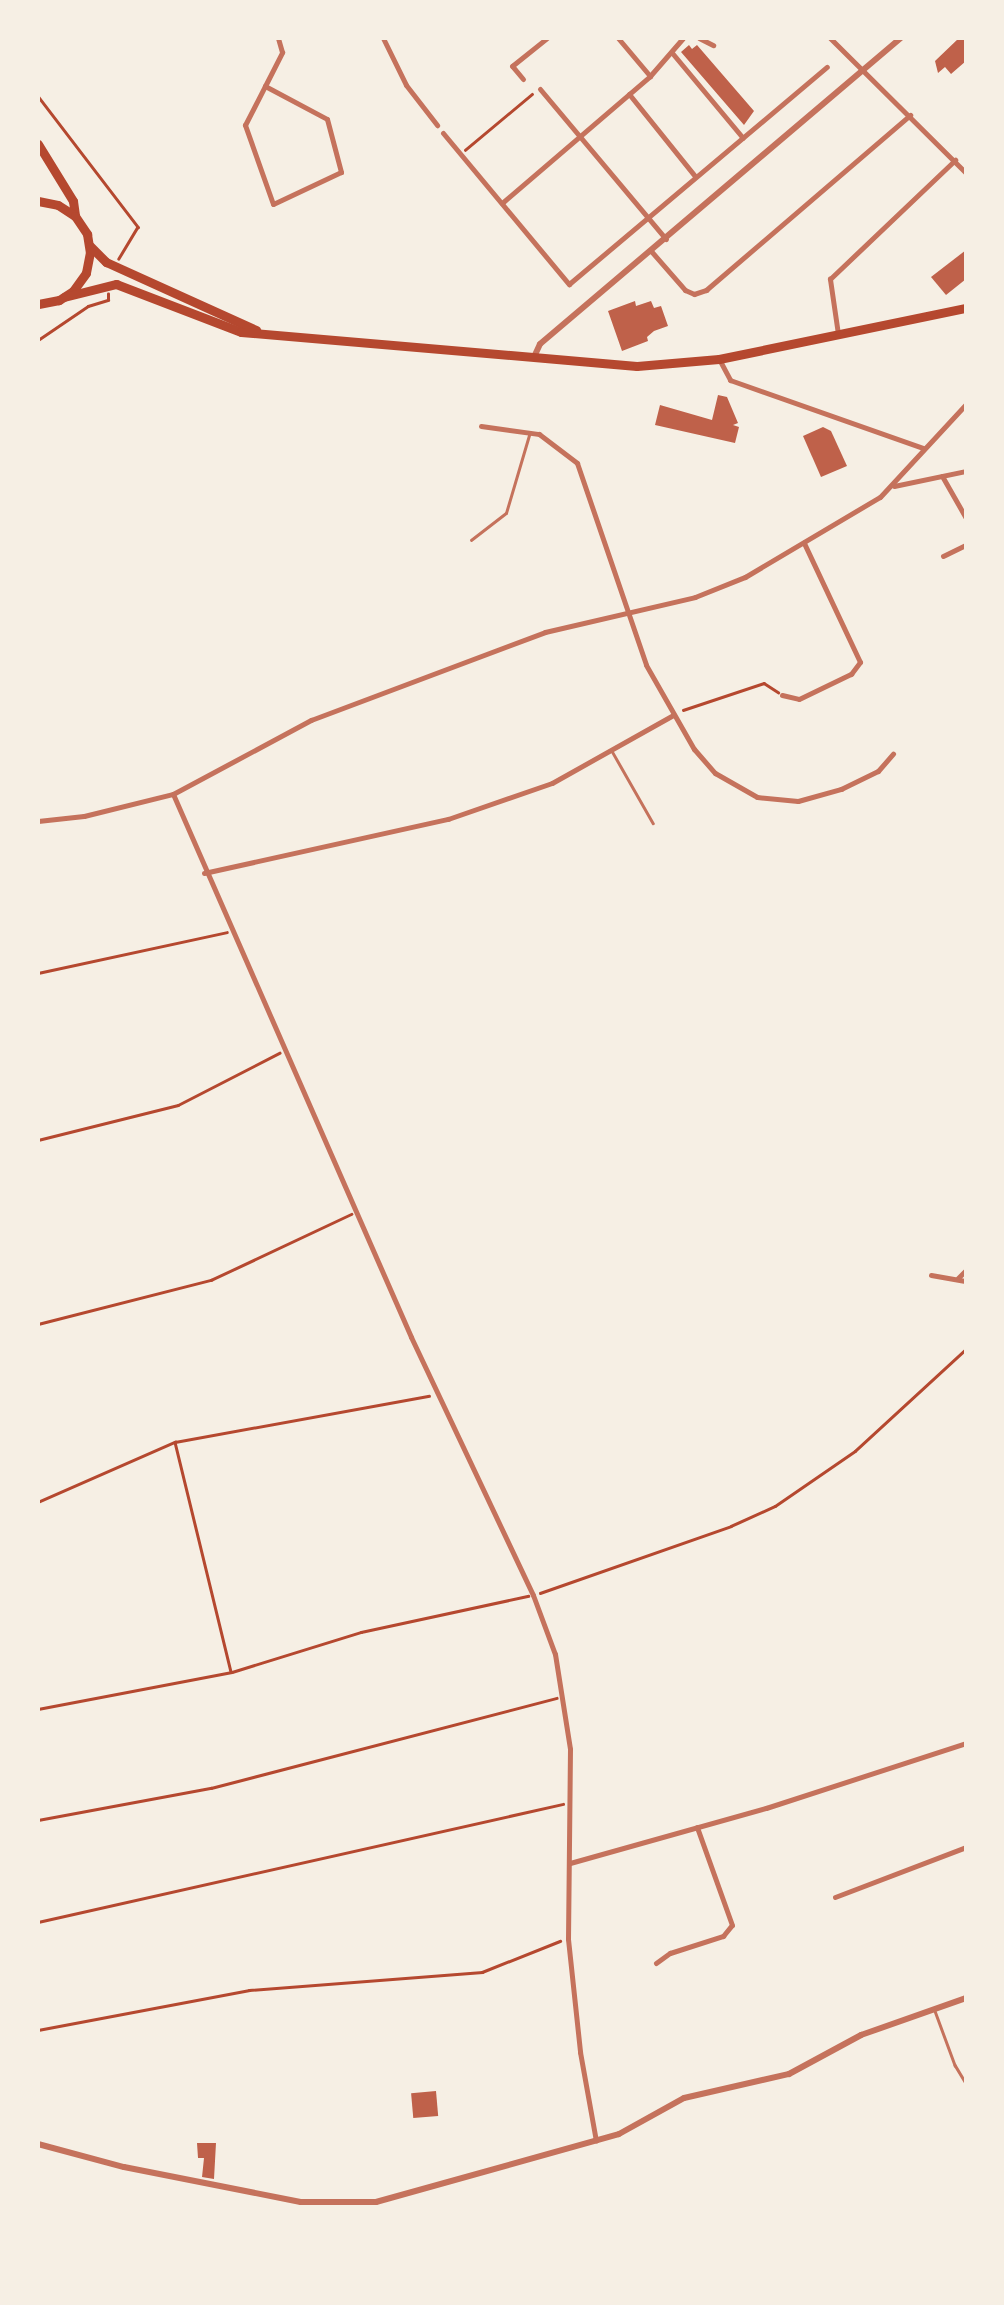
<!DOCTYPE html>
<html>
<head>
<meta charset="utf-8">
<style>
  body { margin:0 }
  #map { position:relative; width:1004px; height:2305px; overflow:hidden; background:#f6efe4; font-family:Ubuntu,sans-serif }
  div>[style] { position:absolute }
  [style*='--x'] { left:calc(var(--x)*1px); top:calc(var(--y)*1px); width:calc(var(--w)*1px); rotate:calc(var(--a)*1deg) }
  .building>* { inset:0; background:#bf614a; transform-origin:0 0 }
  .path>* { height:2.5px; margin:-1.25px; padding:0 1.25px; transform-origin:1.25px; border-radius:1.25px; background:#b5482f }
  .service>* { height:2.5px; margin:-1.25px; padding:0 1.25px; transform-origin:1.25px; border-radius:1.25px; background:#c5725c }
  .minor>* { height:5px; margin:-2.5px; padding:0 2.5px; transform-origin:2.5px; border-radius:2.5px; background:#c5725c }
  .tertiary>* { height:6px; margin:-3px; padding:0 3px; transform-origin:3px; border-radius:3px; background:#c5725c }
  .primary>* { height:9px; margin:-4.5px; padding:0 4.5px; transform-origin:4.5px; border-radius:4.5px; background:#b5482f }
  span { translate:-50% -50%; white-space:nowrap; text-align:center; line-height:1.15; -webkit-text-stroke:10px #f6efe4; paint-order:stroke }
  .frame { position:absolute; inset:0; border:40px solid #f6efe4; pointer-events:none }
</style>
</head>
<body>
<div id="map">
  <div class="building">
    <div style="clip-path:polygon(959px 38px,966px 38px,966px 61px,951px 74px,945px 67px,938px 73px,935px 61px)"></div>
    <div style="clip-path:polygon(689px 45px,692px 49px,697px 45px,754px 111px,744px 125px,681px 52px)"></div>
    <div style="clip-path:polygon(966px 250px,966px 279px,946px 295px,931px 277px)"></div>
    <div style="clip-path:polygon(635px 301px,636px 306px,651px 301px,654px 308px,661px 306px,668px 326px,654px 331px,647px 337px,648px 341px,622px 351px,608px 311px)"></div>
    <div style="clip-path:polygon(718px 395px,727px 397px,738px 423px,733px 425px,739px 427px,735px 443px,655px 425px,660px 405px,712px 420px)"></div>
    <div style="clip-path:polygon(823px 427px,831px 431px,847px 466px,821px 477px,803px 436px)"></div>
    <div style="left:436px;top:2091px;width:25px;height:25px;rotate:85deg"></div>
    <div style="clip-path:polygon(197px 2143px,216px 2143px,214px 2179px,202px 2177px,204px 2158px,198px 2158px)"></div>
  </div>
  <div class="path">
    <div style="--x:38;--y:96;--w:165;--a:52.6"></div>
    <div style="--x:138;--y:227;--w:37;--a:121"></div>
    <div style="--x:465;--y:150;--w:87;--a:-39.9"></div>
    <div style="--x:38;--y:340;--w:60;--a:-34.2"></div>
    <div style="--x:88;--y:306;--w:21;--a:-17"></div>
    <div style="--x:108;--y:300;--w:6;--a:-90"></div>
    <div style="--x:683;--y:710;--w:85;--a:-18.4"></div>
    <div style="--x:764;--y:683;--w:17;--a:33"></div>
    <div style="--x:38;--y:973;--w:193;--a:-12.2"></div>
    <div style="--x:38;--y:1140;--w:144;--a:-14"></div>
    <div style="--x:178;--y:1105;--w:114;--a:-27.2"></div>
    <div style="--x:38;--y:1324;--w:179;--a:-14.3"></div>
    <div style="--x:211;--y:1280;--w:155;--a:-25.2"></div>
    <div style="--x:175;--y:1442;--w:236;--a:76.3"></div>
    <div style="--x:38;--y:1502;--w:150;--a:-23.7"></div>
    <div style="--x:175;--y:1442;--w:258;--a:-10.3"></div>
    <div style="--x:540;--y:1593;--w:202;--a:-19.3"></div>
    <div style="--x:731;--y:1526;--w:48;--a:-24.4"></div>
    <div style="--x:775;--y:1506;--w:97;--a:-34.5"></div>
    <div style="--x:855;--y:1451;--w:151;--a:-42.6"></div>
    <div style="--x:38;--y:1709;--w:197;--a:-10.8"></div>
    <div style="--x:232;--y:1672;--w:135;--a:-17.2"></div>
    <div style="--x:361;--y:1632;--w:171;--a:-12.2"></div>
    <div style="--x:38;--y:1820;--w:176;--a:-10.5"></div>
    <div style="--x:211;--y:1788;--w:357;--a:-14.6"></div>
    <div style="--x:38;--y:1922;--w:538;--a:-12.67"></div>
    <div style="--x:38;--y:2030;--w:215;--a:-10.7"></div>
    <div style="--x:249;--y:1990;--w:234;--a:-4.4"></div>
    <div style="--x:482;--y:1972;--w:84;--a:-21.7"></div>
  </div>
  <div class="service">
    <div style="--x:471;--y:540;--w:44;--a:-37.6"></div>
    <div style="--x:506;--y:513;--w:84;--a:-73.5"></div>
    <div style="--x:612;--y:751;--w:83;--a:60.3"></div>
    <div style="--x:935;--y:2011;--w:58;--a:69.7"></div>
    <div style="--x:955;--y:2065;--w:21;--a:59"></div>
  </div>
  <div class="minor">
    <div style="--x:383;--y:38;--w:52;--a:63.9"></div>
    <div style="--x:406;--y:85;--w:51;--a:52.2"></div>
    <div style="--x:618;--y:38;--w:50;--a:49.9"></div>
    <div style="--x:699;--y:38;--w:16;--a:27"></div>
    <div style="--x:830;--y:38;--w:192;--a:44.8"></div>
    <div style="--x:673;--y:54;--w:109;--a:50.2"></div>
    <div style="--x:523;--y:79;--w:17;--a:-130"></div>
    <div style="--x:512;--y:66;--w:45;--a:-38.7"></div>
    <div style="--x:265;--y:86;--w:70;--a:28"></div>
    <div style="--x:327;--y:119;--w:55;--a:75.2"></div>
    <div style="--x:341;--y:172;--w:75;--a:154.8"></div>
    <div style="--x:273;--y:204;--w:84;--a:-109.5"></div>
    <div style="--x:245;--y:125;--w:44;--a:-62.9"></div>
    <div style="--x:265;--y:86;--w:38;--a:-63"></div>
    <div style="--x:282;--y:52;--w:15;--a:-106"></div>
    <div style="--x:540;--y:89;--w:196;--a:50"></div>
    <div style="--x:629;--y:94;--w:105;--a:51.2"></div>
    <div style="--x:443;--y:133;--w:197;--a:50.2"></div>
    <div style="--x:569;--y:284;--w:337;--a:-40.1"></div>
    <div style="--x:502;--y:203;--w:195;--a:-40.6"></div>
    <div style="--x:650;--y:76;--w:50;--a:-49"></div>
    <div style="--x:651;--y:251;--w:52;--a:48.9"></div>
    <div style="--x:685;--y:290;--w:10;--a:24"></div>
    <div style="--x:694;--y:294;--w:13;--a:-18"></div>
    <div style="--x:706;--y:290;--w:269;--a:-40.6"></div>
    <div style="--x:838;--y:334;--w:56;--a:-98.3"></div>
    <div style="--x:830;--y:279;--w:173;--a:-43.6"></div>
    <div style="--x:719;--y:359;--w:24;--a:62"></div>
    <div style="--x:730;--y:380;--w:205;--a:19.4"></div>
    <div style="--x:481;--y:426;--w:59;--a:7.9"></div>
    <div style="--x:539;--y:434;--w:48;--a:37.3"></div>
    <div style="--x:577;--y:463;--w:213;--a:71.1"></div>
    <div style="--x:646;--y:665;--w:97;--a:60.3"></div>
    <div style="--x:694;--y:749;--w:32;--a:49"></div>
    <div style="--x:715;--y:773;--w:48;--a:29.7"></div>
    <div style="--x:757;--y:797;--w:41;--a:5.6"></div>
    <div style="--x:798;--y:801;--w:45;--a:-15.6"></div>
    <div style="--x:841;--y:789;--w:41;--a:-25.9"></div>
    <div style="--x:878;--y:771;--w:23;--a:-49"></div>
    <div style="--x:942;--y:476;--w:48;--a:60.3"></div>
    <div style="--x:894;--y:486;--w:74;--a:-11.8"></div>
    <div style="--x:943;--y:556;--w:25;--a:-26"></div>
    <div style="--x:782;--y:695;--w:17;--a:13"></div>
    <div style="--x:799;--y:699;--w:58;--a:-25.7"></div>
    <div style="--x:851;--y:674;--w:15;--a:-53"></div>
    <div style="--x:860;--y:662;--w:132;--a:-115.2"></div>
    <div style="--x:173;--y:794;--w:593;--a:66.33"></div>
    <div style="--x:411;--y:1337;--w:285;--a:64.7"></div>
    <div style="--x:533;--y:1595;--w:63;--a:69.6"></div>
    <div style="--x:555;--y:1654;--w:96;--a:81"></div>
    <div style="--x:570;--y:1749;--w:190;--a:90.6"></div>
    <div style="--x:568;--y:1939;--w:114;--a:83.9"></div>
    <div style="--x:580;--y:2052;--w:90;--a:79.8"></div>
    <div style="--x:38;--y:821;--w:46;--a:-6.2"></div>
    <div style="--x:84;--y:816;--w:92;--a:-13.9"></div>
    <div style="--x:173;--y:794;--w:157;--a:-28.2"></div>
    <div style="--x:311;--y:720;--w:250;--a:-20.6"></div>
    <div style="--x:545;--y:632;--w:154;--a:-13.1"></div>
    <div style="--x:695;--y:597;--w:54;--a:-21.8"></div>
    <div style="--x:745;--y:577;--w:157;--a:-30.7"></div>
    <div style="--x:880;--y:497;--w:127;--a:-47.2"></div>
    <div style="--x:204;--y:873;--w:250;--a:-12.5"></div>
    <div style="--x:448;--y:819;--w:110;--a:-19.1"></div>
    <div style="--x:552;--y:783;--w:139;--a:-29.3"></div>
    <div style="--x:931;--y:1275;--w:36;--a:10"></div>
    <div style="--x:958;--y:1278;--w:11;--a:-45"></div>
    <div style="--x:570;--y:1863;--w:204;--a:-15.7"></div>
    <div style="--x:766;--y:1808;--w:210;--a:-18"></div>
    <div style="--x:835;--y:1897;--w:140;--a:-20.9"></div>
    <div style="--x:656;--y:1963;--w:17;--a:-36"></div>
    <div style="--x:670;--y:1953;--w:56;--a:-17.8"></div>
    <div style="--x:723;--y:1936;--w:14;--a:-51"></div>
    <div style="--x:732;--y:1925;--w:104;--a:-109.7"></div>
  </div>
  <div class="tertiary">
    <div style="--x:534;--y:357;--w:14;--a:-65"></div>
    <div style="--x:540;--y:344;--w:473;--a:-40.3"></div>
    <div style="--x:38;--y:2144;--w:89;--a:15"></div>
    <div style="--x:124;--y:2167;--w:180;--a:11.2"></div>
    <div style="--x:301;--y:2202;--w:75;--a:0"></div>
    <div style="--x:376;--y:2202;--w:252;--a:-15.6"></div>
    <div style="--x:619;--y:2134;--w:74;--a:-29"></div>
    <div style="--x:684;--y:2098;--w:108;--a:-12.9"></div>
    <div style="--x:789;--y:2074;--w:82;--a:-28.4"></div>
    <div style="--x:861;--y:2035;--w:111;--a:-19.4"></div>
  </div>
  <div class="primary">
    <div style="--x:38;--y:144;--w:67;--a:58.4"></div>
    <div style="--x:73;--y:201;--w:15;--a:82"></div>
    <div style="--x:38;--y:201;--w:20;--a:11"></div>
    <div style="--x:58;--y:205;--w:20;--a:33"></div>
    <div style="--x:75;--y:216;--w:22;--a:56"></div>
    <div style="--x:87;--y:234;--w:18;--a:81"></div>
    <div style="--x:90;--y:252;--w:21;--a:101"></div>
    <div style="--x:86;--y:273;--w:22;--a:126"></div>
    <div style="--x:73;--y:291;--w:17;--a:147"></div>
    <div style="--x:59;--y:300;--w:21;--a:169"></div>
    <div style="--x:90;--y:246;--w:23;--a:45"></div>
    <div style="--x:106;--y:262;--w:165;--a:24.4"></div>
    <div style="--x:64;--y:297;--w:54;--a:-14"></div>
    <div style="--x:116;--y:284;--w:134;--a:21"></div>
    <div style="--x:241;--y:332;--w:397;--a:4.9"></div>
    <div style="--x:637;--y:366;--w:82;--a:-4.9"></div>
    <div style="--x:719;--y:359;--w:252;--a:-11.7"></div>
  </div>
  <div class="frame"></div>
</div>
</body>
</html>
